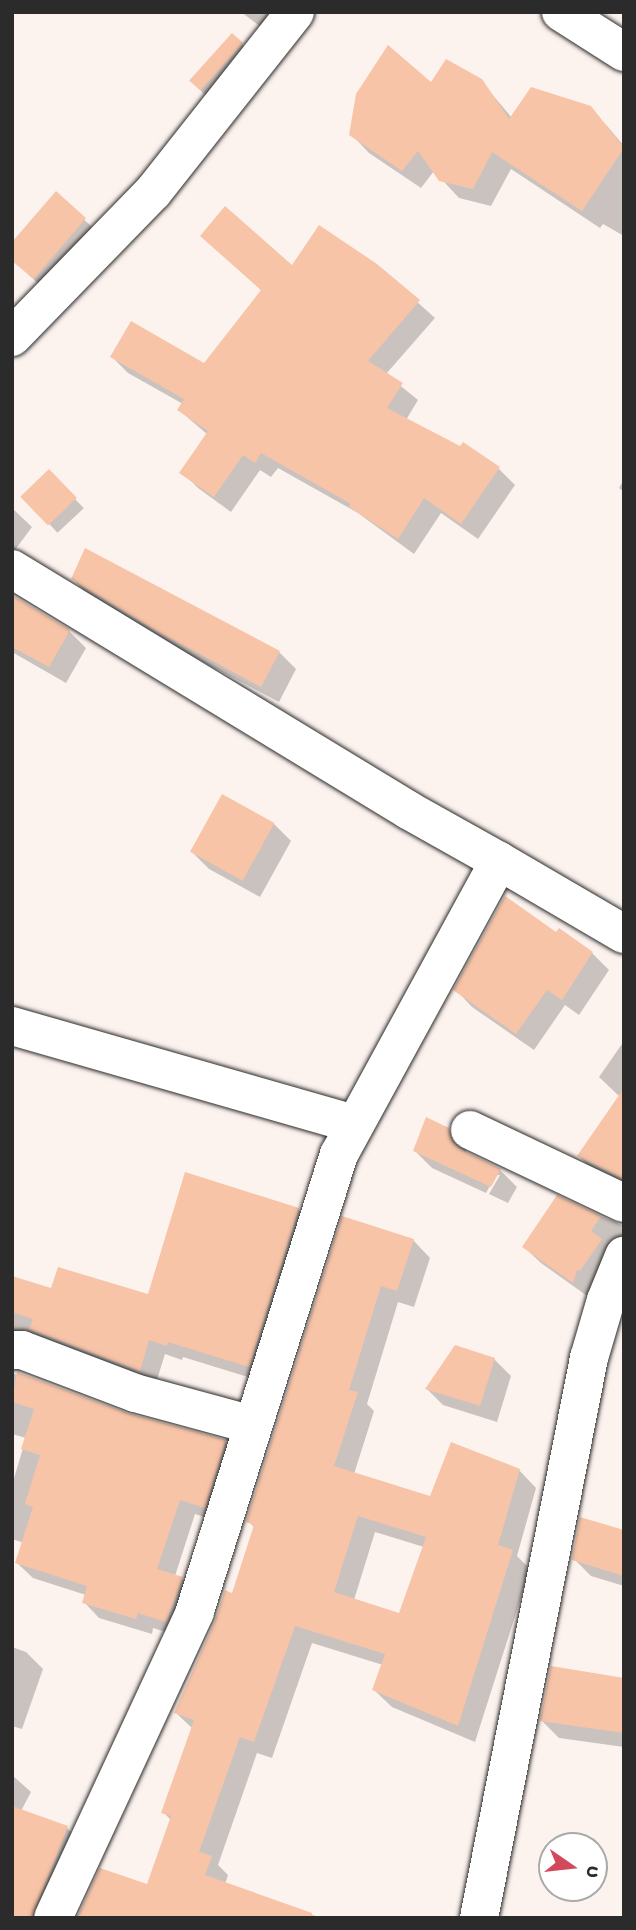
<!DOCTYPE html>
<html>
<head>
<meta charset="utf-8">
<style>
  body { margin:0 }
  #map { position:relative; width:636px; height:1930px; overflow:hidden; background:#fdf3ee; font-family:"Gochi Hand",sans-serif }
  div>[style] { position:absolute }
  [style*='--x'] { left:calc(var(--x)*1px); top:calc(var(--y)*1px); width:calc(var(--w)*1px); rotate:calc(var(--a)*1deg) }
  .shadow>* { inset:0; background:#0003; transform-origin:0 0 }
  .building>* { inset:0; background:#f7c4a8; transform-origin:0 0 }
  .roads { filter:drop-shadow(0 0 2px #2b2b2b) drop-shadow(0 0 2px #2b2b2b) }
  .minor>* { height:38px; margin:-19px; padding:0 19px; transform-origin:19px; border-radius:19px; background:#fff }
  span { translate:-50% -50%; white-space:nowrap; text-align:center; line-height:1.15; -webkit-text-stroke:7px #fff; paint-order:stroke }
  .frame { position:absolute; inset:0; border:14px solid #2b2b2b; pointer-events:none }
  .north { position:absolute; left:538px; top:1832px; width:70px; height:70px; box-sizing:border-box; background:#fff; border:2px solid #aaa; border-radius:50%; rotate:104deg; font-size:19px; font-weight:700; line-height:28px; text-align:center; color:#2b2b2b }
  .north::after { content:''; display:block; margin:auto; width:24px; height:32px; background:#d1495b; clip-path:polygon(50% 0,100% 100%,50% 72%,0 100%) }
</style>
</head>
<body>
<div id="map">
  <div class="shadow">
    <div style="clip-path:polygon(241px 12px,284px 12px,269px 33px)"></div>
    <div style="left:242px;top:44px;width:23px;height:62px;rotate:47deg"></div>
    <div style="clip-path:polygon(481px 81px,512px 118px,590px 108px,608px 127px,624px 146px,624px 236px,603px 224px,600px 228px,511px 169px,491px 206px,459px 198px,434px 171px,421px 188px,369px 153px,351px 134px,431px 84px)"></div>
    <div style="clip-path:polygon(56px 194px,102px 236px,51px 295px,12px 260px)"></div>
    <div style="clip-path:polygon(202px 236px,293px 267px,376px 265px,435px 318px,386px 374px,418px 400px,406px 420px,461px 448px,463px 444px,499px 469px,515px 485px,478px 539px,441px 513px,414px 554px,358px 513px,278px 468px,271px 477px,260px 470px,231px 512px,198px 488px,182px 472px,208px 435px,179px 410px,183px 404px,128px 373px,112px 357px,204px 366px,262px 291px)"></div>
    <div style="left:49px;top:471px;width:51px;height:36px;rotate:47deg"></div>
    <div style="clip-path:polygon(624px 479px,624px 492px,619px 488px)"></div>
    <div style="clip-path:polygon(12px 508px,32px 527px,12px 554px)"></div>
    <div style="clip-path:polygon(73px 579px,279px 652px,296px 669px,279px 702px,171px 645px,89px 596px)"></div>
    <div style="clip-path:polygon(12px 597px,69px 631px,86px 648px,66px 683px,12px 652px)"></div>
    <div style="clip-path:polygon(223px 796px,274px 824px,291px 841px,260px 897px,209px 869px,192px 852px)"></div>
    <div style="clip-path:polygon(557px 935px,592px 953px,609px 970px,579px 1015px,565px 1005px,534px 1050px,472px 1007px,456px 990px)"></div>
    <div style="clip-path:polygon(624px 1041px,624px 1186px,595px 1173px,579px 1156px,620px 1097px,599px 1077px)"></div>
    <div style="clip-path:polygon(448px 1130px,465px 1147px,467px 1154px,500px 1170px,517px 1187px,508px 1203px,489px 1194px,500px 1175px,496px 1175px,486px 1193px,432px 1168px,415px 1151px)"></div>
    <div style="clip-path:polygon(557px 1198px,624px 1226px,624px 1248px,590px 1298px,541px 1263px,524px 1247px)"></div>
    <div style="clip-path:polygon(298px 1209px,314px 1225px,264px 1382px,183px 1357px,182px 1360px,165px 1354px,155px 1386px,12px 1351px,12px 1278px,52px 1290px,149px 1296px)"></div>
    <div style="clip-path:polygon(evenodd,343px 1219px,413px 1240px,430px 1258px,414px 1307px,398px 1302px,367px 1404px,374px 1411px,354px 1474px,431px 1498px,519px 1470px,536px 1488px,517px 1556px,530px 1569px,475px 1742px,392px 1707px,374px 1690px,383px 1665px,312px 1643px,272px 1758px,257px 1753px,218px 1865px,228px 1875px,225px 1884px,321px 1918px,79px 1918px,148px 1886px,172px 1821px,163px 1812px,193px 1729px,176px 1713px,234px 1595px,255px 1528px,248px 1521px,343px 1219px,375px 1532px,424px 1547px,400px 1615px,354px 1600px,375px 1532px)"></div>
    <div style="clip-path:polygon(494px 1359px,511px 1376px,497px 1422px,443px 1405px,427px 1389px)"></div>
    <div style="clip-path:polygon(12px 1373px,129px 1416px,225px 1442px,241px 1457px,220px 1522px,195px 1514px,175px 1576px,182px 1579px,198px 1594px,182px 1637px,153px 1628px,152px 1634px,99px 1618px,84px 1602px,86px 1595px,33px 1578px,17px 1563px,24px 1543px,12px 1539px,12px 1485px,26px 1438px,12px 1434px)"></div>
    <div style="clip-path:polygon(624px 1532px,624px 1586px,591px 1576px,574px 1559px)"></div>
    <div style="clip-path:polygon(12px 1647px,26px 1652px,43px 1669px,22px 1729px,12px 1726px)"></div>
    <div style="clip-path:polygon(624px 1680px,624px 1747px,559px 1738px,542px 1721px)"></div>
    <div style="clip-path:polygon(12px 1775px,31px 1792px,21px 1811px,67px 1828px,84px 1844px,53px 1918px,12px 1918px)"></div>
  </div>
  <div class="building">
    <div style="left:232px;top:33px;width:15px;height:64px;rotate:42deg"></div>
    <div style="clip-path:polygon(388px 45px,431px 82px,446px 59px,482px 79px,509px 119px,531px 87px,591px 106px,624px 148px,582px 211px,492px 152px,473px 189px,439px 181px,418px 151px,402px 171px,349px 135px,356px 94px)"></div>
    <div style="clip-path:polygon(56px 191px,86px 218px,34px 279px,12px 261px,12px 242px)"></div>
    <div style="clip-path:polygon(225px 206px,292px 265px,319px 225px,377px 264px,420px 300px,368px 361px,403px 383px,387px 408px,460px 446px,463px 442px,500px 467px,461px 524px,424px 498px,398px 539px,349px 507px,351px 504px,261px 453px,255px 463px,243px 455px,214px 497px,179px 473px,208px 431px,177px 410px,184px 399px,110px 357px,131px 321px,204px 363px,261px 290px,200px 236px)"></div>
    <div style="left:49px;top:469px;width:40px;height:40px;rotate:46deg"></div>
    <div style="clip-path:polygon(85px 548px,280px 651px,261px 687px,153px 629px,71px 579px)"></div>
    <div style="clip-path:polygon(12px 595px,70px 630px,49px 667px,12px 647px)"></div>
    <div style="left:222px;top:794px;width:60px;height:66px;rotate:29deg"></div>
    <div style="clip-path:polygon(505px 896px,556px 932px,559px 928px,593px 952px,562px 1000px,547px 990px,516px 1034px,453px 990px)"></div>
    <div style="clip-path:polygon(624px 1088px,624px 1179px,577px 1156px)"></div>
    <div style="clip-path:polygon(426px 1117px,449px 1128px,452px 1142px,460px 1149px,501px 1169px,491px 1187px,413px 1151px)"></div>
    <div style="clip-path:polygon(185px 1172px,299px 1208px,249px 1367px,168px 1342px,167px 1346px,149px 1340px,140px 1371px,29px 1329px,33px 1319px,12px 1312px,12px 1276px,51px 1288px,58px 1267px,148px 1294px)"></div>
    <div style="clip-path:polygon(557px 1195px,601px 1216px,591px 1231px,602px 1239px,580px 1271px,577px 1270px,573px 1283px,522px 1247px)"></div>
    <div style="clip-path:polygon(evenodd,342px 1216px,414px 1239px,397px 1291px,381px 1286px,349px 1390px,358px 1392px,334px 1466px,430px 1496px,451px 1442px,520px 1469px,498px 1545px,513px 1550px,458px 1726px,372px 1690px,385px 1654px,295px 1626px,254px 1742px,240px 1737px,199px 1852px,212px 1856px,205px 1875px,312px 1913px,312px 1918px,77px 1918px,100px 1868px,147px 1884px,171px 1816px,161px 1813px,194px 1720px,174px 1713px,215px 1621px,225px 1590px,232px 1593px,254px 1525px,246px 1522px,342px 1216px,358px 1516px,426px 1537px,399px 1613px,334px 1592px,358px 1516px)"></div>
    <div style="clip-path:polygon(455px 1345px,495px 1358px,480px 1406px,425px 1389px)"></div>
    <div style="clip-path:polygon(17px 1372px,127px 1413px,226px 1440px,205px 1508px,180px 1500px,157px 1569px,183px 1577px,166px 1622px,138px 1613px,136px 1619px,82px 1603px,87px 1586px,15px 1563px,33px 1507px,25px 1504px,40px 1455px,21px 1449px,34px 1409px,12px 1402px)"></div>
    <div style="clip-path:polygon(580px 1517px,624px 1530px,624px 1576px,572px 1560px)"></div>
    <div style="clip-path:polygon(551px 1666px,624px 1678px,624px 1733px,540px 1721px)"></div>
    <div style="clip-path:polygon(12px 1806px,68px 1826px,32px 1918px,12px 1918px)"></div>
  </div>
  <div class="roads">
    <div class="minor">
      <div style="--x:561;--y:12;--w:75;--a:32.4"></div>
      <div style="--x:12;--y:337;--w:202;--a:-45.8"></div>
      <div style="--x:153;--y:192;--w:229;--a:-51.7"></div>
      <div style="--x:12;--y:569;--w:464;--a:31.3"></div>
      <div style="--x:408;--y:810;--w:104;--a:29.3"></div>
      <div style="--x:499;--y:861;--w:334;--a:118.6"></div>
      <div style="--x:339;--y:1154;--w:480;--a:107.5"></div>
      <div style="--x:195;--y:1612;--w:337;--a:114.9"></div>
      <div style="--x:499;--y:861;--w:145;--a:30.3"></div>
      <div style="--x:12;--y:1026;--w:355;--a:16"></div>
      <div style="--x:470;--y:1130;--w:170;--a:25.4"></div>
      <div style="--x:12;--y:1350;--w:10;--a:0"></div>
      <div style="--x:22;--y:1350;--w:121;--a:20.8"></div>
      <div style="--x:135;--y:1393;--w:122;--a:15.2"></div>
      <div style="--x:479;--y:1918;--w:571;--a:-78.89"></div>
      <div style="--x:589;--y:1358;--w:60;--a:-73.7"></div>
      <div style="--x:606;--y:1300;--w:48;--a:-67.8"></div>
    </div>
  </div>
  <div class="frame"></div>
  <div class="north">U</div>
</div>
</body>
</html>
